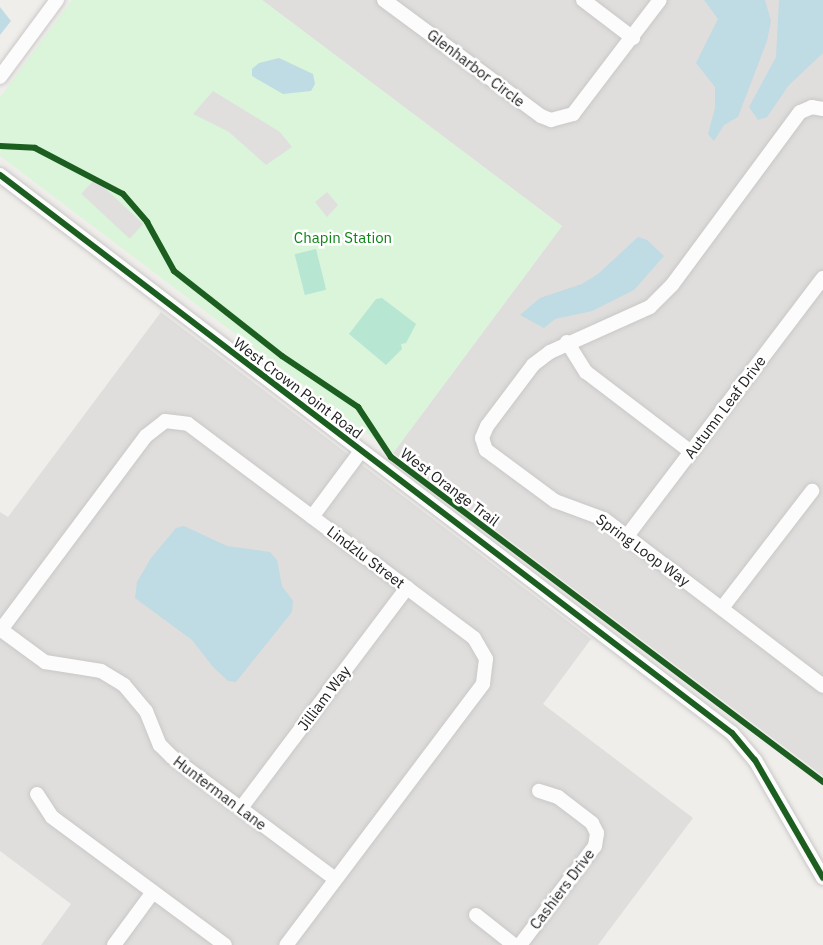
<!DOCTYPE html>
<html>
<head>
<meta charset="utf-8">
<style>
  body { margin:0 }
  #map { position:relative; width:823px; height:945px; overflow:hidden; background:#f0eeeb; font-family:"IBM Plex Sans",sans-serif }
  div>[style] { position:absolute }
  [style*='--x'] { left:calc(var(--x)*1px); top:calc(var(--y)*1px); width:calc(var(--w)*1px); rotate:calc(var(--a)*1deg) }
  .residential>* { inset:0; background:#dfdedc }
  .park>* { inset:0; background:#daf5da }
  .pitch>* { inset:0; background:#b7e6d2; transform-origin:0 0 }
  .parking>* { inset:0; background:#e0dfde; transform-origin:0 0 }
  .water>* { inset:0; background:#bfdbe3 }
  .roads { filter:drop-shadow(0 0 2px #c9c8c7) drop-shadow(0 0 2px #c9c8c7) }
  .minor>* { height:14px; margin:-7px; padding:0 7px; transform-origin:7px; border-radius:7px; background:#fdfcfc }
  .cycleway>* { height:6px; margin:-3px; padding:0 3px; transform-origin:3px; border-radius:3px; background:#1b5e20 }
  span { translate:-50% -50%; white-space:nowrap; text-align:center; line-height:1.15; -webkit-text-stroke:5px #fff; paint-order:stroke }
  .street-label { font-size:15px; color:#222 }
  .park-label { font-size:15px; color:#0c8416 }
</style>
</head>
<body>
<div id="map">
  <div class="residential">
    <div style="clip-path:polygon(262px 0,823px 0,823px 776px,393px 453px,562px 226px)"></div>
    <div style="clip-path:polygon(161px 312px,591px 639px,543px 704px,693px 818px,598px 945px,41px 945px,71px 904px,0 851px,0 512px,8px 517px)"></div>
  </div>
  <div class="park">
    <div style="clip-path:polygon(72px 0,262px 0,562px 226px,393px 453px,0 156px,0 97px)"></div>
  </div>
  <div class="pitch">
    <div style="left:316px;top:249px;width:42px;height:22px;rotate:76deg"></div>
    <div style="clip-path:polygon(382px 298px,416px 324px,406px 343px,401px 344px,402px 349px,386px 365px,349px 334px,376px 299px)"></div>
  </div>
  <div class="parking">
    <div style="clip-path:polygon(213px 91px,280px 132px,292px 147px,266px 165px,229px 132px,193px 114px)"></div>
    <div style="left:95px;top:179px;width:66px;height:20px;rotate:43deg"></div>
    <div style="clip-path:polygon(327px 192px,338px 205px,327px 217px,315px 202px)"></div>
  </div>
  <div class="water">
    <div style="clip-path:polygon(704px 0,765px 0,771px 21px,767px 41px,738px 117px,724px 125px,714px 141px,708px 134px,715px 108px,715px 87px,696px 63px,718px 19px)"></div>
    <div style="clip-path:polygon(779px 0,823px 0,823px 53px,789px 85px,767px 117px,758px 120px,749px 107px,776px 57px)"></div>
    <div style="clip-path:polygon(0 7px,11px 21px,0 35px)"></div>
    <div style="clip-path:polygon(279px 58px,313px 74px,315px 84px,311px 91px,283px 94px,252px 76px,252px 69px,259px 63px)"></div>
    <div style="clip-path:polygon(638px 237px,647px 240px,664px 256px,634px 290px,592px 311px,555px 319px,544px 328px,520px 315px,540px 298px,582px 284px,598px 274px)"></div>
    <div style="clip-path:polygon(184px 526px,227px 546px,270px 552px,277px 560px,282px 586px,293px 601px,292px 612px,236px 682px,228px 681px,214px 668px,192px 640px,135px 598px,137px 582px,151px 558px,176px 528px)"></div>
  </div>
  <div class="roads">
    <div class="minor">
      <div style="--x:384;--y:0;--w:195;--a:36.5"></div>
      <div style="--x:541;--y:116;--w:11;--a:22"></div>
      <div style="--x:551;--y:120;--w:23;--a:-15"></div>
      <div style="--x:573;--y:114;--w:143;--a:-52.7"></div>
      <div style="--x:583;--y:0;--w:63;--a:37.2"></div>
      <div style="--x:0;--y:77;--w:96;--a:-53.5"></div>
      <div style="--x:823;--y:109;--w:11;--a:-170"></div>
      <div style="--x:812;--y:107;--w:13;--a:157"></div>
      <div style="--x:800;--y:112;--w:215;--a:126.5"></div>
      <div style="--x:672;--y:285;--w:31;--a:135"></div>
      <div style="--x:650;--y:307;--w:110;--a:155.8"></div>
      <div style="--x:550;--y:352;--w:21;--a:143"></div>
      <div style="--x:533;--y:365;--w:76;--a:127"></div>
      <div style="--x:487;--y:426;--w:13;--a:113"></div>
      <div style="--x:482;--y:438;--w:13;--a:72"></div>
      <div style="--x:486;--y:450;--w:86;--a:36.5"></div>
      <div style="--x:555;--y:501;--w:52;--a:20.2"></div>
      <div style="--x:604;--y:519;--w:275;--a:37.3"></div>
      <div style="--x:0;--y:175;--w:920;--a:37.32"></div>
      <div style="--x:732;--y:733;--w:35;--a:50"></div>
      <div style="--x:755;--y:760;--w:136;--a:60"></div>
      <div style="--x:567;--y:342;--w:36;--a:58"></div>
      <div style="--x:586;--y:372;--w:132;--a:37.3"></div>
      <div style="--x:312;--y:517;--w:82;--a:-53.4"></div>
      <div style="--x:627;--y:536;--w:324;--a:-52.8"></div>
      <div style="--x:722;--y:608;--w:148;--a:-52.4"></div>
      <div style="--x:0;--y:629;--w:56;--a:36.3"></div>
      <div style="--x:45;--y:662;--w:57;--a:9.1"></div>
      <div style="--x:101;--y:671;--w:27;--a:31"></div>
      <div style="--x:124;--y:685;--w:34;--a:50"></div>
      <div style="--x:146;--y:711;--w:37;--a:68"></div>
      <div style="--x:160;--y:745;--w:17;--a:45"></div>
      <div style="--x:172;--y:757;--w:204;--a:36.8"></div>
      <div style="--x:0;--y:631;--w:244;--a:-53.2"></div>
      <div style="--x:146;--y:436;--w:24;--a:-38"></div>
      <div style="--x:165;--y:421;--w:23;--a:7"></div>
      <div style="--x:188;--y:424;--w:357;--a:36.8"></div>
      <div style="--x:474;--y:638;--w:24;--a:60"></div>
      <div style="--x:486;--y:659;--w:25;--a:97"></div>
      <div style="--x:483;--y:684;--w:327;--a:127"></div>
      <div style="--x:37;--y:794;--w:27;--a:57"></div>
      <div style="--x:52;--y:817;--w:215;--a:36.5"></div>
      <div style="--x:241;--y:808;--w:276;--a:-53"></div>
      <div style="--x:476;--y:915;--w:48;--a:38.3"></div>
      <div style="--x:114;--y:945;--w:66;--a:-53.7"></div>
      <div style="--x:520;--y:945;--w:124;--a:-52.9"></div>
      <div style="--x:595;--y:846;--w:13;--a:-81"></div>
      <div style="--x:597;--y:833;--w:11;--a:-117"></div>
      <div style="--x:592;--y:823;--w:43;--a:-142.6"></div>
      <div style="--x:558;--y:797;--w:20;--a:-162"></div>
    </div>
  </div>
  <div class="cycleway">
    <div style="--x:0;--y:146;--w:35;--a:3"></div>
    <div style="--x:35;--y:148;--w:99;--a:27.6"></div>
    <div style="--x:123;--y:194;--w:37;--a:49"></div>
    <div style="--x:147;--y:222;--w:56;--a:61.1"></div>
    <div style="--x:174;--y:271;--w:137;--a:38.2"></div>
    <div style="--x:282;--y:356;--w:92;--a:33.9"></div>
    <div style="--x:358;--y:407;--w:60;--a:56.6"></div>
    <div style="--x:391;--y:457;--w:541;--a:36.95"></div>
    <div style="--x:0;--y:175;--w:920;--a:37.32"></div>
    <div style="--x:732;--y:733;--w:35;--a:50"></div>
    <div style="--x:755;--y:760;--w:136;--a:60"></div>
  </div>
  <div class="street-label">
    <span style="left:476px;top:68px;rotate:37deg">Glenharbor Circle</span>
    <span style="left:298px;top:388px;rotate:37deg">West Crown Point Road</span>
    <span style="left:725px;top:407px;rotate:-53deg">Autumn Leaf Drive</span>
    <span style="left:450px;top:487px;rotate:37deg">West Orange Trail</span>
    <span style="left:643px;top:550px;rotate:36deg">Spring Loop Way</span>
    <span style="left:366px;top:557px;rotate:37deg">Lindzlu Street</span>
    <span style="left:324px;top:698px;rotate:-53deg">Jilliam Way</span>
    <span style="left:220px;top:793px;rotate:37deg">Hunterman Lane</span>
    <span style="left:562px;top:889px;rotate:-53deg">Cashiers Drive</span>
  </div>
  <div class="park-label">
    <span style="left:343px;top:238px">Chapin Station</span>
  </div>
</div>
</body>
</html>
